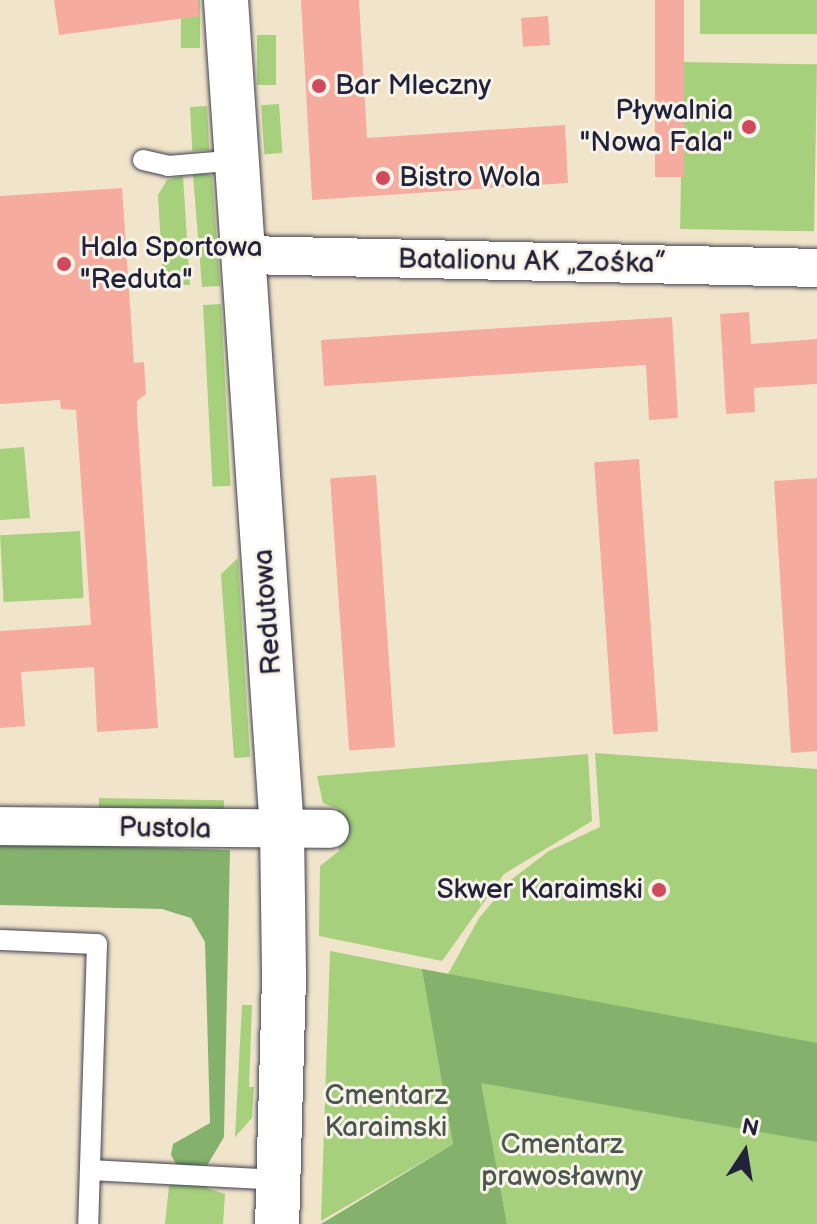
<!DOCTYPE html>
<html>
<head>
<meta charset="utf-8">
<style>
  body { margin:0 }
  #map { position:relative; width:817px; height:1224px; overflow:hidden; background:#f0e5cb; font-family:"Balsamiq Sans",sans-serif }
  div>[style] { position:absolute }
  [style*='--x'] { left:calc(var(--x)*1px); top:calc(var(--y)*1px); width:calc(var(--w)*1px); rotate:calc(var(--a)*1deg) }
  .green>* { inset:0; background:#a6d07c; transform-origin:0 0 }
  .forest>* { inset:0; background:#84b26c }
  .building>* { inset:0; background:#f5ab9e; transform-origin:0 0 }
  .roads { filter:drop-shadow(0 0 2px #413f51) drop-shadow(0 0 2px #413f51) }
  .service>* { height:20px; margin:-10px; padding:0 10px; transform-origin:10px; border-radius:10px; background:#fff }
  .minor>* { height:38px; margin:-19px; padding:0 19px; transform-origin:19px; border-radius:19px; background:#fff }
  .tertiary>* { height:44px; margin:-22px; padding:0 22px; transform-origin:22px; border-radius:22px; background:#fff }
  .dots>* { width:22px; height:22px; translate:-50% -50%; box-sizing:border-box; border:4px solid #f7f3e8; border-radius:50% }
  span { translate:-50% -50%; white-space:nowrap; text-align:center; line-height:1.15; -webkit-text-stroke:6px #f7f3e8; paint-order:stroke }
  .poi-label { font-size:28px; color:#22223b }
  .left { translate:0 -50%; text-align:left }
  .right { translate:-100% -50%; text-align:right }
  .street-label { font-size:28px; color:#22223b }
  .park-label { font-size:28px; color:#4a564e }
  .north { position:absolute; left:705px; top:1112px; width:80px; height:80px; -webkit-text-stroke:6px #f7f3e8; paint-order:stroke; rotate:12deg; font-size:22px; font-weight:700; line-height:32px; text-align:center; color:#22223b }
  .north::after { content:''; display:block; margin:auto; width:28px; height:36px; background:#22223b; clip-path:polygon(50% 0,100% 100%,50% 72%,0 100%) }
</style>
</head>
<body>
<div id="map">
  <div class="green">
    <div style="left:181px;top:0;width:19px;height:48px"></div>
    <div style="left:700px;top:0;width:117px;height:34px"></div>
    <div style="left:257px;top:35px;width:19px;height:50px"></div>
    <div style="left:683px;top:62px;width:134px;height:167px;rotate:1deg"></div>
    <div style="left:279px;top:104px;width:49px;height:18px;rotate:86deg"></div>
    <div style="left:207px;top:106px;width:44px;height:17px;rotate:87deg"></div>
    <div style="clip-path:polygon(206px 174px,212px 176px,220px 286px,202px 287px,193px 175px)"></div>
    <div style="clip-path:polygon(183px 176px,190px 285px,167px 285px,163px 283px,158px 195px,167px 180px)"></div>
    <div style="left:221px;top:304px;width:182px;height:18px;rotate:87deg"></div>
    <div style="clip-path:polygon(24px 447px,30px 518px,0 520px,0 449px)"></div>
    <div style="left:80px;top:531px;width:67px;height:80px;rotate:87deg"></div>
    <div style="clip-path:polygon(238px 558px,250px 757px,234px 758px,221px 574px)"></div>
    <div style="clip-path:polygon(595px 753px,817px 769px,817px 1224px,507px 1224px,480px 1083px,434px 1033px,453px 1144px,321px 1221px,330px 951px,448px 974px,479px 918px,512px 879px,549px 851px,600px 827px)"></div>
    <div style="clip-path:polygon(588px 754px,592px 821px,504px 874px,442px 961px,319px 936px,320px 866px,339px 851px,338px 809px,323px 803px,317px 776px)"></div>
    <div style="left:99px;top:798px;width:125px;height:14px;rotate:1deg"></div>
    <div style="clip-path:polygon(242px 1005px,252px 1005px,249px 1087px,254px 1087px,252px 1118px,235px 1137px)"></div>
    <div style="clip-path:polygon(208px 1164px,207px 1188px,225px 1194px,223px 1224px,165px 1224px,169px 1186px,188px 1166px)"></div>
  </div>
  <div class="forest">
    <div style="clip-path:polygon(0 843px,230px 850px,224px 1137px,208px 1164px,178px 1167px,171px 1155px,173px 1144px,210px 1123px,205px 942px,191px 918px,162px 909px,0 905px)"></div>
    <div style="clip-path:polygon(422px 969px,817px 1043px,817px 1142px,481px 1083px,507px 1224px,321px 1224px,453px 1144px)"></div>
  </div>
  <div class="building">
    <div style="clip-path:polygon(54px 0,198px 0,200px 16px,59px 35px)"></div>
    <div style="clip-path:polygon(301px 0,359px 0,367px 138px,565px 125px,568px 183px,312px 200px)"></div>
    <div style="left:655px;top:0;width:29px;height:177px"></div>
    <div style="left:548px;top:16px;width:29px;height:27px;rotate:86deg"></div>
    <div style="clip-path:polygon(122px 188px,134px 363px,144px 362px,146px 394px,137px 401px,137px 414px,158px 728px,97px 732px,94px 667px,21px 672px,25px 726px,0 728px,0 631px,91px 625px,76px 410px,61px 409px,60px 400px,0 404px,0 196px)"></div>
    <div style="clip-path:polygon(749px 312px,751px 344px,817px 339px,817px 384px,754px 388px,755px 412px,726px 414px,720px 314px)"></div>
    <div style="clip-path:polygon(672px 317px,678px 418px,649px 420px,646px 365px,324px 386px,321px 340px)"></div>
    <div style="left:639px;top:459px;width:273px;height:45px;rotate:86deg"></div>
    <div style="left:376px;top:475px;width:273px;height:46px;rotate:86deg"></div>
    <div style="clip-path:polygon(817px 478px,817px 751px,791px 753px,774px 481px)"></div>
  </div>
  <div class="roads">
    <div class="service">
      <div style="--x:143;--y:160;--w:26;--a:13"></div>
      <div style="--x:168;--y:166;--w:72;--a:-4.8"></div>
      <div style="--x:0;--y:940;--w:97;--a:2.4"></div>
      <div style="--x:97;--y:944;--w:280;--a:91.8"></div>
      <div style="--x:90;--y:1170;--w:188;--a:3"></div>
    </div>
    <div class="minor">
      <div style="--x:246;--y:255;--w:571;--a:1.3"></div>
      <div style="--x:0;--y:826;--w:330;--a:0.5"></div>
    </div>
    <div class="tertiary">
      <div style="--x:226;--y:0;--w:831;--a:86.14"></div>
      <div style="--x:282;--y:829;--w:148;--a:89.2"></div>
      <div style="--x:284;--y:977;--w:247;--a:91.6"></div>
    </div>
  </div>
  <div class="dots">
    <div style="left:319px;top:86px;background:#d1495b"></div>
    <div style="left:749px;top:127px;background:#d1495b"></div>
    <div style="left:383px;top:178px;background:#d1495b"></div>
    <div style="left:64px;top:264px;background:#d1495b"></div>
    <div style="left:659px;top:890px;background:#d1495b"></div>
  </div>
  <div class="poi-label">
    <span class="left" style="left:335px;top:86px">Bar Mleczny</span>
    <span class="right" style="left:733px;top:127px">Pływalnia<br>"Nowa Fala"</span>
    <span class="left" style="left:399px;top:178px">Bistro Wola</span>
    <span class="left" style="left:80px;top:264px">Hala Sportowa<br>"Reduta"</span>
    <span class="right" style="left:643px;top:890px">Skwer Karaimski</span>
  </div>
  <div class="street-label">
    <span style="left:532px;top:262px;rotate:1deg">Batalionu AK „Zośka”</span>
    <span style="left:268px;top:612px;rotate:-94deg">Redutowa</span>
    <span style="left:165px;top:829px;rotate:1deg">Pustola</span>
  </div>
  <div class="park-label">
    <span style="left:386px;top:1112px">Cmentarz<br>Karaimski</span>
    <span style="left:562px;top:1161px">Cmentarz<br>prawosławny</span>
  </div>
  <div class="north">N</div>
</div>
</body>
</html>
